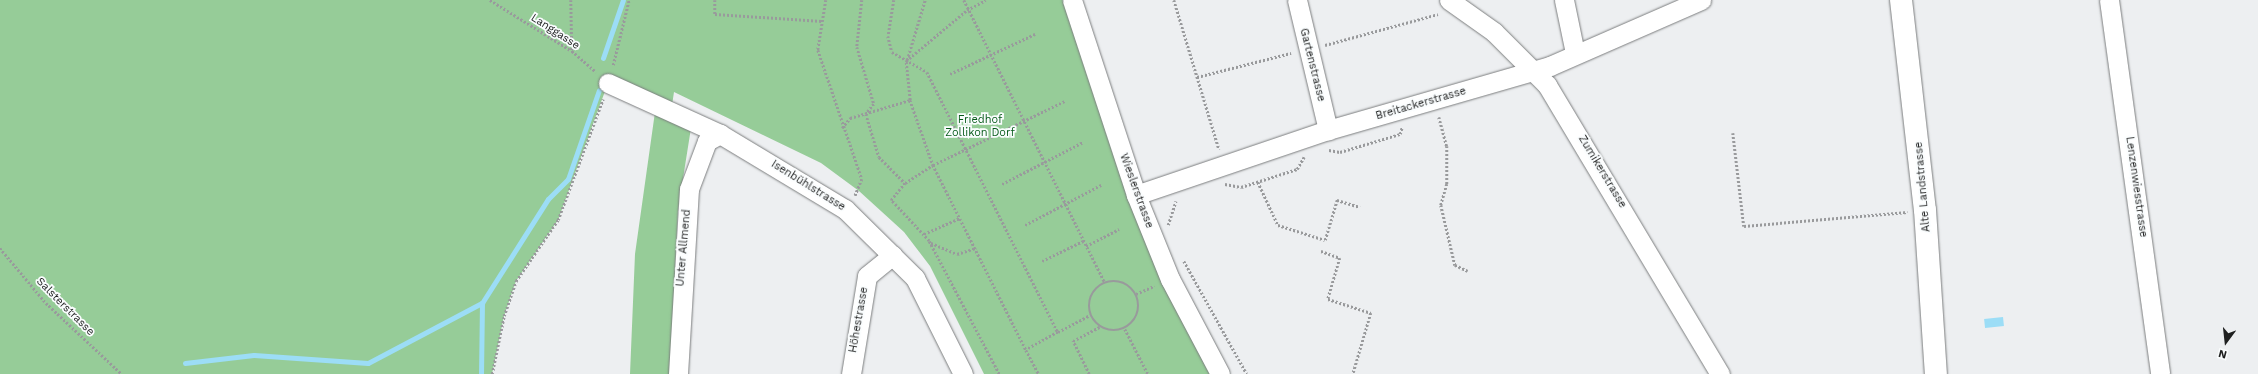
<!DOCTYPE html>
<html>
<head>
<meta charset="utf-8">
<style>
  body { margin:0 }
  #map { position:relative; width:2258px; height:374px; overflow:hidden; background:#edeff1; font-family:"Work Sans",sans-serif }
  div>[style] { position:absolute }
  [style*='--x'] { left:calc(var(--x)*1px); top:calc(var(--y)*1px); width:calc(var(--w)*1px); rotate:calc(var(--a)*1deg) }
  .green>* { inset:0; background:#96cc98 }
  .water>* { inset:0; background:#9cddf6; transform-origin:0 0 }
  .stream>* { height:5px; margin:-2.5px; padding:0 2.5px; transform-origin:2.5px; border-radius:2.5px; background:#9cddf6 }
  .path>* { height:2.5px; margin-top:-1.25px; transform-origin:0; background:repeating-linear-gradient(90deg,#999a9c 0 2px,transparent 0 4px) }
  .path>.ring { margin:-1.25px; padding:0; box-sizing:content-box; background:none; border:2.5px solid #999a9c; border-radius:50% }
  .roads { filter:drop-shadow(0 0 1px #7b7d7e) drop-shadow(0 0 1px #7b7d7e) }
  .street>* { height:19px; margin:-9.5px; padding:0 9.5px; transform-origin:9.5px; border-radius:9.5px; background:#fff }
  .secondary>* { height:22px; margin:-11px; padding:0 11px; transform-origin:11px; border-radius:11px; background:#fff }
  span { translate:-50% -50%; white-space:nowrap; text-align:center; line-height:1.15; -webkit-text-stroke:3.5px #fafdfe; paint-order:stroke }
  .street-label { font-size:11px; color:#1f2020 }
  .park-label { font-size:11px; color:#065a19 }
  .north { position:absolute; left:2206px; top:322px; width:40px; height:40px; -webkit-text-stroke:3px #fafdfe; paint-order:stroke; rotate:195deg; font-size:11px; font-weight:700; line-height:16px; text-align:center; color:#1f2020 }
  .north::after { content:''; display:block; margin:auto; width:14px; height:18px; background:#1f2020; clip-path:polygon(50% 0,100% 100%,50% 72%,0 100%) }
</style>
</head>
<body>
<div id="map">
  <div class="green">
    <div style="clip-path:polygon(0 0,1072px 0,1136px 195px,1220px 374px,984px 374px,930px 266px,904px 232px,859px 191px,821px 163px,674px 92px,671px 112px,608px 83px,558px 220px,516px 281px,504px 316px,492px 374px,0 374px)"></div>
    <div style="clip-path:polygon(655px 112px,691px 128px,678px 210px,670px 374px,630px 374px,635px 254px)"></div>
  </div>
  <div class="water">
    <div style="left:2003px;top:317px;width:9px;height:19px;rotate:84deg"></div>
  </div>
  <div class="stream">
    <div style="--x:603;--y:58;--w:61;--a:-71"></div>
    <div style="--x:185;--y:363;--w:69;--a:-6.6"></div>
    <div style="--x:254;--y:355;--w:114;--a:4"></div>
    <div style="--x:368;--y:363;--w:129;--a:-27.8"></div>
    <div style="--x:482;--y:303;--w:123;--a:-57.6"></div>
    <div style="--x:548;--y:199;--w:28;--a:-45"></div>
    <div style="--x:568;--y:179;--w:94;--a:-70.8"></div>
    <div style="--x:481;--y:374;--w:71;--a:-89.2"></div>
  </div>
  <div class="path">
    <div style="--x:490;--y:0;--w:97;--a:31.9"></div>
    <div style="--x:572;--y:51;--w:32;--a:41"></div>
    <div style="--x:571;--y:0;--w:51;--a:88.9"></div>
    <div style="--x:715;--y:0;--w:14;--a:90"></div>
    <div style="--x:715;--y:14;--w:107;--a:3.7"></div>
    <div style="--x:826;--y:0;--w:51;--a:99.1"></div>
    <div style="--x:818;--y:50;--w:136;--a:71.2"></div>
    <div style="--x:862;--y:179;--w:18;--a:112"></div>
    <div style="--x:862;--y:0;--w:47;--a:96.1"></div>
    <div style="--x:857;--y:47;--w:59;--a:73.4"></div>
    <div style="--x:874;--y:104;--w:13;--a:129"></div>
    <div style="--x:866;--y:114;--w:45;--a:73.2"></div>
    <div style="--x:879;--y:157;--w:37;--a:45"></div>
    <div style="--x:894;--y:0;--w:36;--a:99"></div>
    <div style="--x:888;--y:36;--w:16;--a:76"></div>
    <div style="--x:892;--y:52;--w:40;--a:29.7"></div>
    <div style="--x:927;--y:72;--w:291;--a:63.3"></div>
    <div style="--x:1058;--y:332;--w:37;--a:151"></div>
    <div style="--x:1026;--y:350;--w:27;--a:62"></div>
    <div style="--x:964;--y:0;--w:316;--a:63.5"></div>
    <div style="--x:1174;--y:0;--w:156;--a:73.2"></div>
    <div style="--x:1325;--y:45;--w:117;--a:-15.3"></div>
    <div style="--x:907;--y:60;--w:63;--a:-73.3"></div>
    <div style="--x:613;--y:65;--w:67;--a:-76.2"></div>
    <div style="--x:950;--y:74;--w:94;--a:-25.2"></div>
    <div style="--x:1197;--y:77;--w:97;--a:-14.3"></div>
    <div style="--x:910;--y:100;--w:69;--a:70.5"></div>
    <div style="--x:933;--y:165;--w:207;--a:63.3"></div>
    <div style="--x:1439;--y:117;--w:30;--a:75"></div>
    <div style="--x:1447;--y:146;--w:38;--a:90"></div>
    <div style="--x:1447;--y:184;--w:22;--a:106"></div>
    <div style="--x:1441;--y:205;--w:62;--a:76.9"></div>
    <div style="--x:1455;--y:265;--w:14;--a:25"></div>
    <div style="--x:842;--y:128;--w:13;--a:-51"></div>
    <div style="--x:850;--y:118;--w:63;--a:-16.7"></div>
    <div style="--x:910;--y:100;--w:39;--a:-96"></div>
    <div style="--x:906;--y:61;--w:80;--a:-39.9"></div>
    <div style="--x:967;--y:10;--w:21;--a:-28"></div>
    <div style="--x:1733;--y:133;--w:94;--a:83.3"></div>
    <div style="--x:1744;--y:226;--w:164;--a:-4.9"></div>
    <div style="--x:1329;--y:150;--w:11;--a:10"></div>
    <div style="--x:1340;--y:152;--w:63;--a:-16.7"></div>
    <div style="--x:1400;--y:134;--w:7;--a:-74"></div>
    <div style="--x:1258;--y:182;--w:47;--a:65.1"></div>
    <div style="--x:1278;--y:225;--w:49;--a:17.7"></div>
    <div style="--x:1325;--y:240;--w:42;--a:-73.3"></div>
    <div style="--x:1337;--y:200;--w:24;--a:17"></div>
    <div style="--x:1002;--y:184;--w:91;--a:-27.4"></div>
    <div style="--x:1225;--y:184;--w:16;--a:11"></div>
    <div style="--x:1241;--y:187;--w:59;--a:-17.8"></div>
    <div style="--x:1297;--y:169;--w:14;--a:-60"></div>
    <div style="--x:1025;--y:225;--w:86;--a:-27.8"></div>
    <div style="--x:1168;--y:225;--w:25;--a:-72"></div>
    <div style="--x:924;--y:234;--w:39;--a:-24"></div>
    <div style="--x:931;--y:243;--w:28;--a:23"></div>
    <div style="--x:957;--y:254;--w:20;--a:-18"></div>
    <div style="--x:1086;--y:246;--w:37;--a:-27"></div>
    <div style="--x:0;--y:248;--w:72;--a:50.1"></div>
    <div style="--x:46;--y:303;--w:104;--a:43.1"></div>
    <div style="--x:1321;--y:251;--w:20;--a:20"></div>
    <div style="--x:1340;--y:258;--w:43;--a:106.3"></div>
    <div style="--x:1328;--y:299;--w:45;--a:18"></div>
    <div style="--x:1371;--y:313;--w:64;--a:106.4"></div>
    <div style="--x:1042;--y:261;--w:46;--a:-26"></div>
    <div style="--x:1184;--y:261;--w:129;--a:60.9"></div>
    <div class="ring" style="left:1089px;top:281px;width:47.5px;height:47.5px"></div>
    <div style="--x:1136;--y:294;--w:20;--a:-24"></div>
    <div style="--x:1125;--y:329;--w:51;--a:62.9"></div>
    <div style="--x:1058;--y:332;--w:36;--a:-28"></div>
    <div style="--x:492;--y:374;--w:59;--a:-78.3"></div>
    <div style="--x:504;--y:316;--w:37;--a:-71"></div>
    <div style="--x:516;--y:281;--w:74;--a:-55.5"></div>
    <div style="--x:558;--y:220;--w:129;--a:-69.6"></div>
    <div style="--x:999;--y:374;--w:150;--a:-117.8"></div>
    <div style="--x:929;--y:241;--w:56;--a:-132.8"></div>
    <div style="--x:891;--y:200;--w:22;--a:-51"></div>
    <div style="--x:905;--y:183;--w:33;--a:-33"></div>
    <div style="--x:933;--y:165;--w:147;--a:-25.9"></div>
    <div style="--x:1089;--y:374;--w:37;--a:-116"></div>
    <div style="--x:1073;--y:341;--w:30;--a:-28"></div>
  </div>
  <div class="roads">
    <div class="street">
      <div style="--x:1072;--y:0;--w:205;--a:71.8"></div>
      <div style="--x:1136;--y:195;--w:91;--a:68"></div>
      <div style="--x:1170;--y:279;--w:107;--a:62.2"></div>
      <div style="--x:1297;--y:0;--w:134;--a:76.6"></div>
      <div style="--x:1449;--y:0;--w:55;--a:35.4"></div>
      <div style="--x:1494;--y:32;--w:75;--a:45"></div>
      <div style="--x:1547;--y:85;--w:337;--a:59.1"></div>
      <div style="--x:1564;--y:0;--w:54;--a:78.3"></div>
      <div style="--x:2109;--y:0;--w:377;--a:82.2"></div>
      <div style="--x:608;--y:83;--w:123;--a:24.5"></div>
      <div style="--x:720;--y:134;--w:146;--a:31"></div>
      <div style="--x:845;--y:209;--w:98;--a:44.6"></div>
      <div style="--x:915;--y:278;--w:107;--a:63.4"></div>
      <div style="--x:1136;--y:195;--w:203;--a:-18.7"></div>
      <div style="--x:1328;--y:130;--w:231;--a:-16.1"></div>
      <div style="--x:1550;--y:66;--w:165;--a:-23.6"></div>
      <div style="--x:678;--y:374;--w:185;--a:-86.6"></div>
      <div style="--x:689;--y:189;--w:51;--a:-69.4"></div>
      <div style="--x:707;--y:141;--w:15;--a:-28"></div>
      <div style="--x:851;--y:374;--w:99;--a:-80.7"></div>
      <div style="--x:867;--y:276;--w:33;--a:-39"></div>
    </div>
    <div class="secondary">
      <div style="--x:1901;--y:0;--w:211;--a:83.5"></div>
      <div style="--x:1925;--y:210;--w:164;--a:86.2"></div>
    </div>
  </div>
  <div class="street-label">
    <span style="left:555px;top:32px;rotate:33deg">Langgasse</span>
    <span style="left:1312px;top:65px;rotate:76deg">Gartenstrasse</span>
    <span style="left:1421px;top:104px;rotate:-16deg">Breitackerstrasse</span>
    <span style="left:1602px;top:172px;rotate:59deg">Zumikerstrasse</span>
    <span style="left:808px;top:186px;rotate:32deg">Isenbühlstrasse</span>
    <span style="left:1923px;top:187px;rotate:-95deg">Alte Landstrasse</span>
    <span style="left:2136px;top:187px;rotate:82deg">Lenzenwiesstrasse</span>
    <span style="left:1136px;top:191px;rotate:70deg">Wieslerstrasse</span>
    <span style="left:684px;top:248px;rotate:-85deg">Unter Allmend</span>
    <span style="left:65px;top:307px;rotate:45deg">Salsterstrasse</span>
    <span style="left:859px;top:320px;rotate:-80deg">Höhestrasse</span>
  </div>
  <div class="park-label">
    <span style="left:980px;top:127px">Friedhof<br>Zollikon Dorf</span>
  </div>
  <div class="north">N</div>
</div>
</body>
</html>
